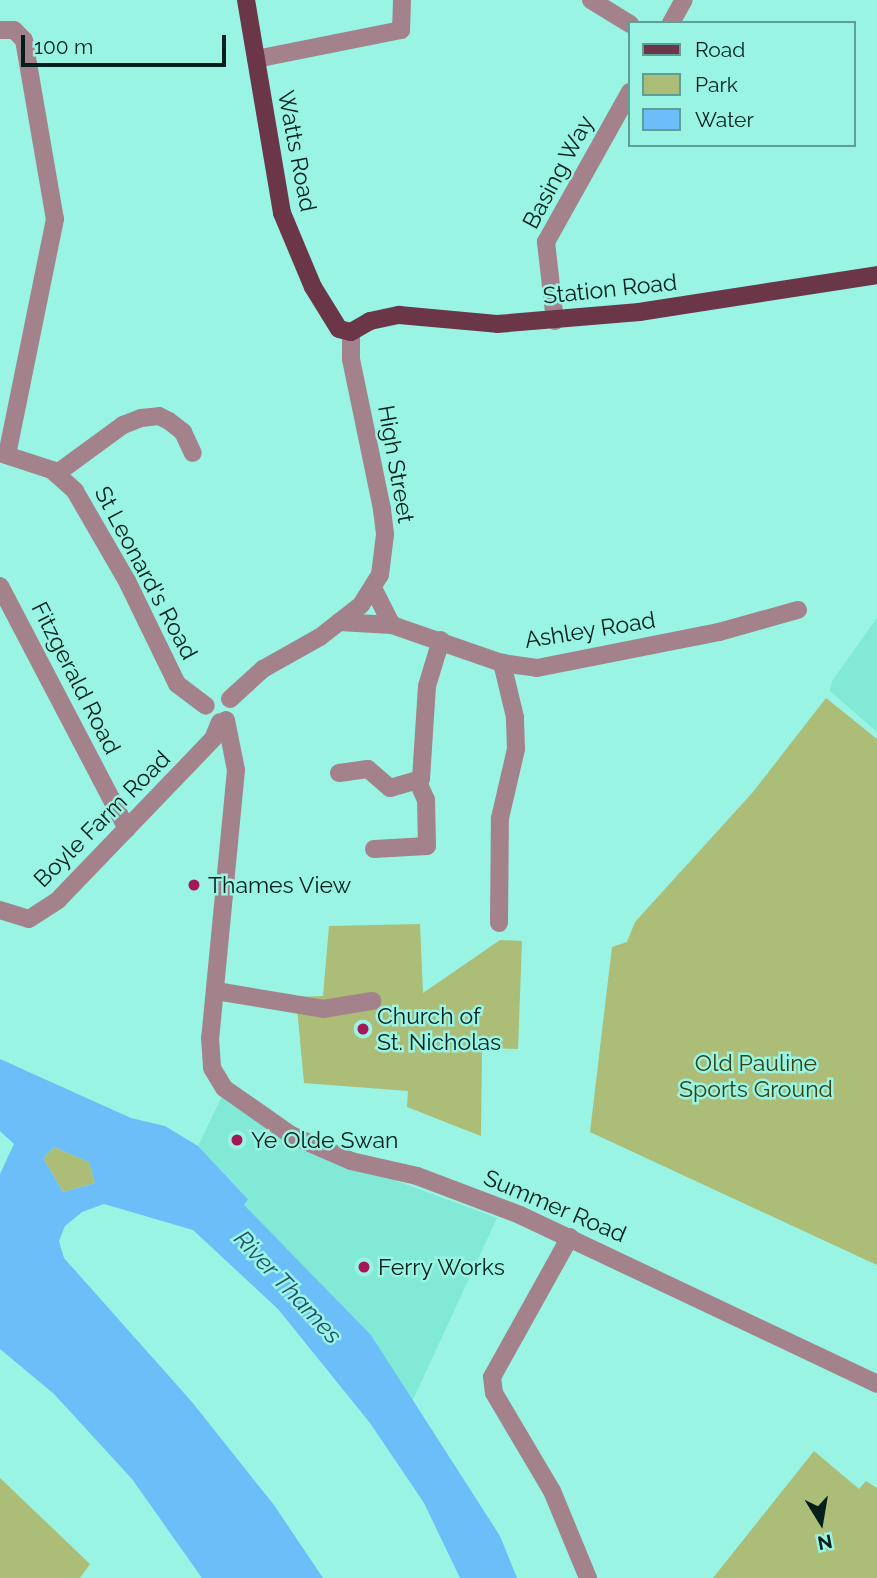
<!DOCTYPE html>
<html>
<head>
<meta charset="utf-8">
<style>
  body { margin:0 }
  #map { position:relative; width:877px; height:1578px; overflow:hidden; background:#99f4e3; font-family:Raleway,sans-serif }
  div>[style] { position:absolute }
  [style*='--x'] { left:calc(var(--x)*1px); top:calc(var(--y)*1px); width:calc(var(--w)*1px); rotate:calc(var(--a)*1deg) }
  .built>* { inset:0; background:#82e9d6 }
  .green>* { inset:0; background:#abbd76 }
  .water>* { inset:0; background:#6bbef7 }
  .minor>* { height:18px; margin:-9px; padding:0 9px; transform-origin:9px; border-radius:9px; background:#a3828b }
  .major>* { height:18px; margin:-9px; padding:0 9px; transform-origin:9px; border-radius:9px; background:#6b3647 }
  .dots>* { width:19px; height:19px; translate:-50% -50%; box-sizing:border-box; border:4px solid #99f4e3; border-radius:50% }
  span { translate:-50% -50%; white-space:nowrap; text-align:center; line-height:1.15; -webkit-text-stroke:5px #99f4e3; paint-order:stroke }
  .street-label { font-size:23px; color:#021f1b }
  .poi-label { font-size:23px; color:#021f1b }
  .left { translate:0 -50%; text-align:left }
  .park-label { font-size:23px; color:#364011 }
  .water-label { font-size:24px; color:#234f6d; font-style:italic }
  .legend { position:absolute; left:628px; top:21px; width:228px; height:126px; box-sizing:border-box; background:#99f4e3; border:2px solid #5d9f93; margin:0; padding:9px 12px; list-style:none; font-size:21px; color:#021f1b }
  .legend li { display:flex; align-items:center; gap:14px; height:35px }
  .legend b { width:35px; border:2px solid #5d9f93 }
  .north { position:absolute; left:786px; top:1487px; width:70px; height:70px; -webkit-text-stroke:5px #99f4e3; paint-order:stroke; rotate:169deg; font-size:19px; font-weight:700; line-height:28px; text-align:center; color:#021f1b }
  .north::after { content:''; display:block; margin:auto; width:24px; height:32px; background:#021f1b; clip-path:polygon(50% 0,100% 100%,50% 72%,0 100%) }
  .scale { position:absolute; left:21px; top:35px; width:205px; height:32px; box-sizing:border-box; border:4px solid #021f1b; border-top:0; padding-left:9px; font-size:21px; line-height:24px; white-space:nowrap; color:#021f1b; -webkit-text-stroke:5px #99f4e3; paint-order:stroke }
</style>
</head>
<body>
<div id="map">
  <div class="built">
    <div style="clip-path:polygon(877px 618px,877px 732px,830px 691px,832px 681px)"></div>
    <div style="clip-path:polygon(223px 1094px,291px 1142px,497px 1218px,412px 1402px,371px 1335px,243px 1205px,248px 1198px,198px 1146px)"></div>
  </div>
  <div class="green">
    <div style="clip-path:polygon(826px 698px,877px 739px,877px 1265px,590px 1132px,612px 947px,627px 942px,635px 922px,753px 792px)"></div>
    <div style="clip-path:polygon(420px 924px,423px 993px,500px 940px,522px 941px,518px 1049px,482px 1048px,481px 1136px,407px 1107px,408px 1091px,304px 1083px,296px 997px,323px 996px,329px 926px)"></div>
    <div style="clip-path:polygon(54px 1147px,89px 1162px,95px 1183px,63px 1192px,43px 1158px)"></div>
    <div style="clip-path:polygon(814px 1451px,859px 1489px,866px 1481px,877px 1488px,877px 1578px,713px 1578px)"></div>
    <div style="clip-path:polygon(0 1478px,90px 1564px,80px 1578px,0 1578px)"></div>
  </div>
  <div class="water">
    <div style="clip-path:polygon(evenodd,0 1059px,131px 1118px,165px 1126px,198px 1146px,248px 1199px,244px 1205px,371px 1335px,500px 1536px,517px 1578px,460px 1578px,424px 1503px,370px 1423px,278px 1309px,193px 1230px,104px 1204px,82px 1212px,65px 1226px,59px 1241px,64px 1258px,192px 1402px,274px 1505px,323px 1578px,202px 1578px,132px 1479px,54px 1394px,0 1349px,0 1174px,14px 1144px,0 1131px,0 1059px,54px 1147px,89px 1162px,95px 1183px,63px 1192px,43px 1158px,54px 1147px)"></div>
  </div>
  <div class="minor">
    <div style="--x:591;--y:0;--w:46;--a:31.6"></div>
    <div style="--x:671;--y:23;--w:26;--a:-61"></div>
    <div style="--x:0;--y:30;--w:14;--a:0"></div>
    <div style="--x:14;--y:30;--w:14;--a:45"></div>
    <div style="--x:24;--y:40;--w:182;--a:80.2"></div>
    <div style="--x:55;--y:219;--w:240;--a:101.5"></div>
    <div style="--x:256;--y:59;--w:148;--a:-11.3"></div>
    <div style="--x:401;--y:30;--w:30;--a:-88"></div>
    <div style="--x:555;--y:321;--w:80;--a:-96.5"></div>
    <div style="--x:546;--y:242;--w:172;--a:-60.8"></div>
    <div style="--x:0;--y:453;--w:55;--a:18.1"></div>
    <div style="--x:52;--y:470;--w:31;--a:42"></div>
    <div style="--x:75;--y:491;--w:104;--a:60"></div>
    <div style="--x:127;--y:581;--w:114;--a:64.1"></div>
    <div style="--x:177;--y:684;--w:36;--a:37"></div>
    <div style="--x:56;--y:474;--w:83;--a:-36.2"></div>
    <div style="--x:123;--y:425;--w:19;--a:-21"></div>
    <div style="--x:141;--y:418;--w:18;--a:-6"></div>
    <div style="--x:159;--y:416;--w:11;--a:27"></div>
    <div style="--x:169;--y:421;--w:18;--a:38"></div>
    <div style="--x:183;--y:432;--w:23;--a:65"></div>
    <div style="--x:0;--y:586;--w:274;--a:62.4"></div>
    <div style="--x:374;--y:590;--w:39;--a:63"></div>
    <div style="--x:339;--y:622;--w:53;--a:3.2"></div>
    <div style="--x:392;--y:625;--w:116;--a:19.1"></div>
    <div style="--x:502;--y:663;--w:35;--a:8"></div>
    <div style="--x:537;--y:668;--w:186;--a:-11.2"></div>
    <div style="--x:719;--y:632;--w:82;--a:-15.6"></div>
    <div style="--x:230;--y:699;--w:45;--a:-42.3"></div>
    <div style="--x:263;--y:669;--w:65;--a:-29.3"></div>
    <div style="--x:320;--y:637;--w:52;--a:-38"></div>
    <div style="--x:361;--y:605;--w:36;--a:-58"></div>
    <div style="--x:380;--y:575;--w:41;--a:-83"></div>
    <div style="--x:385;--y:534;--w:25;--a:-97"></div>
    <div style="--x:382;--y:509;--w:153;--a:-101.7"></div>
    <div style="--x:351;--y:359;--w:27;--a:-90"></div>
    <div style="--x:226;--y:720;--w:51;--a:78.7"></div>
    <div style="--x:236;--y:770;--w:269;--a:95.5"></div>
    <div style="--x:210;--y:1038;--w:30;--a:86"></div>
    <div style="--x:212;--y:1068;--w:23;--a:59"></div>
    <div style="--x:224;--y:1088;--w:82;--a:35"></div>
    <div style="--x:291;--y:1135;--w:65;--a:23.4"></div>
    <div style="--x:351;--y:1161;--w:68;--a:12.8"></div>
    <div style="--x:417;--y:1176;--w:110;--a:20.7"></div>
    <div style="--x:520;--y:1215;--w:395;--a:25.3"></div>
    <div style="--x:339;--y:773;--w:29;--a:-8"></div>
    <div style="--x:368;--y:769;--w:29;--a:41"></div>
    <div style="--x:390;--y:788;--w:32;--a:-16"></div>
    <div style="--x:421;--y:779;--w:93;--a:-86.3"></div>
    <div style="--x:427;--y:686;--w:48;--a:-73.1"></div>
    <div style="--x:374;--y:849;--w:53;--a:-3.2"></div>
    <div style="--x:427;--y:846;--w:46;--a:-91.2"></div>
    <div style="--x:426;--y:800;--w:20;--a:-114"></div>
    <div style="--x:0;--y:910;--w:30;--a:17"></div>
    <div style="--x:29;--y:919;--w:35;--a:-33"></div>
    <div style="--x:58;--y:900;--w:223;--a:-46.1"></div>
    <div style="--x:213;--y:739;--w:18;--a:-68"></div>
    <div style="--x:499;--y:923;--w:105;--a:-89.5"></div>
    <div style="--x:500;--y:818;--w:71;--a:-76.9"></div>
    <div style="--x:516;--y:749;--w:32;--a:-92"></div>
    <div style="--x:515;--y:717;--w:56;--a:-103.5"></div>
    <div style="--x:216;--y:991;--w:109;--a:9.5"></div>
    <div style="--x:323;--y:1009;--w:50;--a:-9.3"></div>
    <div style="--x:570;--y:1237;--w:160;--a:119.1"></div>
    <div style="--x:492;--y:1377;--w:16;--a:83"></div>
    <div style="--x:494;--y:1393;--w:114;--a:59.4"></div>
    <div style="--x:552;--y:1491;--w:94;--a:67.5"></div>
  </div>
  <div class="major">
    <div style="--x:246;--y:0;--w:216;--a:80.4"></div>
    <div style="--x:282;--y:213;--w:80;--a:67.3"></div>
    <div style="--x:313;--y:287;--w:49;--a:58.2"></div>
    <div style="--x:339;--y:329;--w:12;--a:14"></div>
    <div style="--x:351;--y:332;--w:22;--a:-30"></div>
    <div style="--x:370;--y:321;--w:30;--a:-12"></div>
    <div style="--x:399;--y:315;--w:98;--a:5.2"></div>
    <div style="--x:497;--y:324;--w:143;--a:-4.8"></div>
    <div style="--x:639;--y:312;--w:241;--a:-8.8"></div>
  </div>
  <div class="dots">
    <div style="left:194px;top:885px;background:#a61758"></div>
    <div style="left:363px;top:1029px;background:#a61758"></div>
    <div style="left:237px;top:1140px;background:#a61758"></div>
    <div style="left:364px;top:1267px;background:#a61758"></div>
  </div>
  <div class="street-label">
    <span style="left:297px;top:151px;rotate:79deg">Watts Road</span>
    <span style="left:558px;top:172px;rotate:-62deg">Basing Way</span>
    <span style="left:610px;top:289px;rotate:-6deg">Station Road</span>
    <span style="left:396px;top:464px;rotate:80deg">High Street</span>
    <span style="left:146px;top:573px;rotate:62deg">St Leonard's Road</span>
    <span style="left:590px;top:630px;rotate:-9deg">Ashley Road</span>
    <span style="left:76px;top:678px;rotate:63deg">Fitzgerald Road</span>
    <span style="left:102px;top:819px;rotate:-45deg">Boyle Farm Road</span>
    <span style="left:555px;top:1206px;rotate:23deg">Summer Road</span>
  </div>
  <div class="poi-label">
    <span class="left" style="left:208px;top:885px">Thames View</span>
    <span class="left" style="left:377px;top:1029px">Church of<br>St. Nicholas</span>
    <span class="left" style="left:251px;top:1140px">Ye Olde Swan</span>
    <span class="left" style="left:378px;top:1267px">Ferry Works</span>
  </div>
  <div class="park-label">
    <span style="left:756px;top:1076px">Old Pauline<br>Sports Ground</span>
  </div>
  <div class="water-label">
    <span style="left:288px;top:1287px;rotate:47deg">River Thames</span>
  </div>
  <ul class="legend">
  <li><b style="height:9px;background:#6b3647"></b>Road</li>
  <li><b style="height:19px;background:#abbd76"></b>Park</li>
  <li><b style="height:19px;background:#6bbef7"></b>Water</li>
  </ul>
  <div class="north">N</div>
  <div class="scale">100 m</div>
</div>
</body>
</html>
